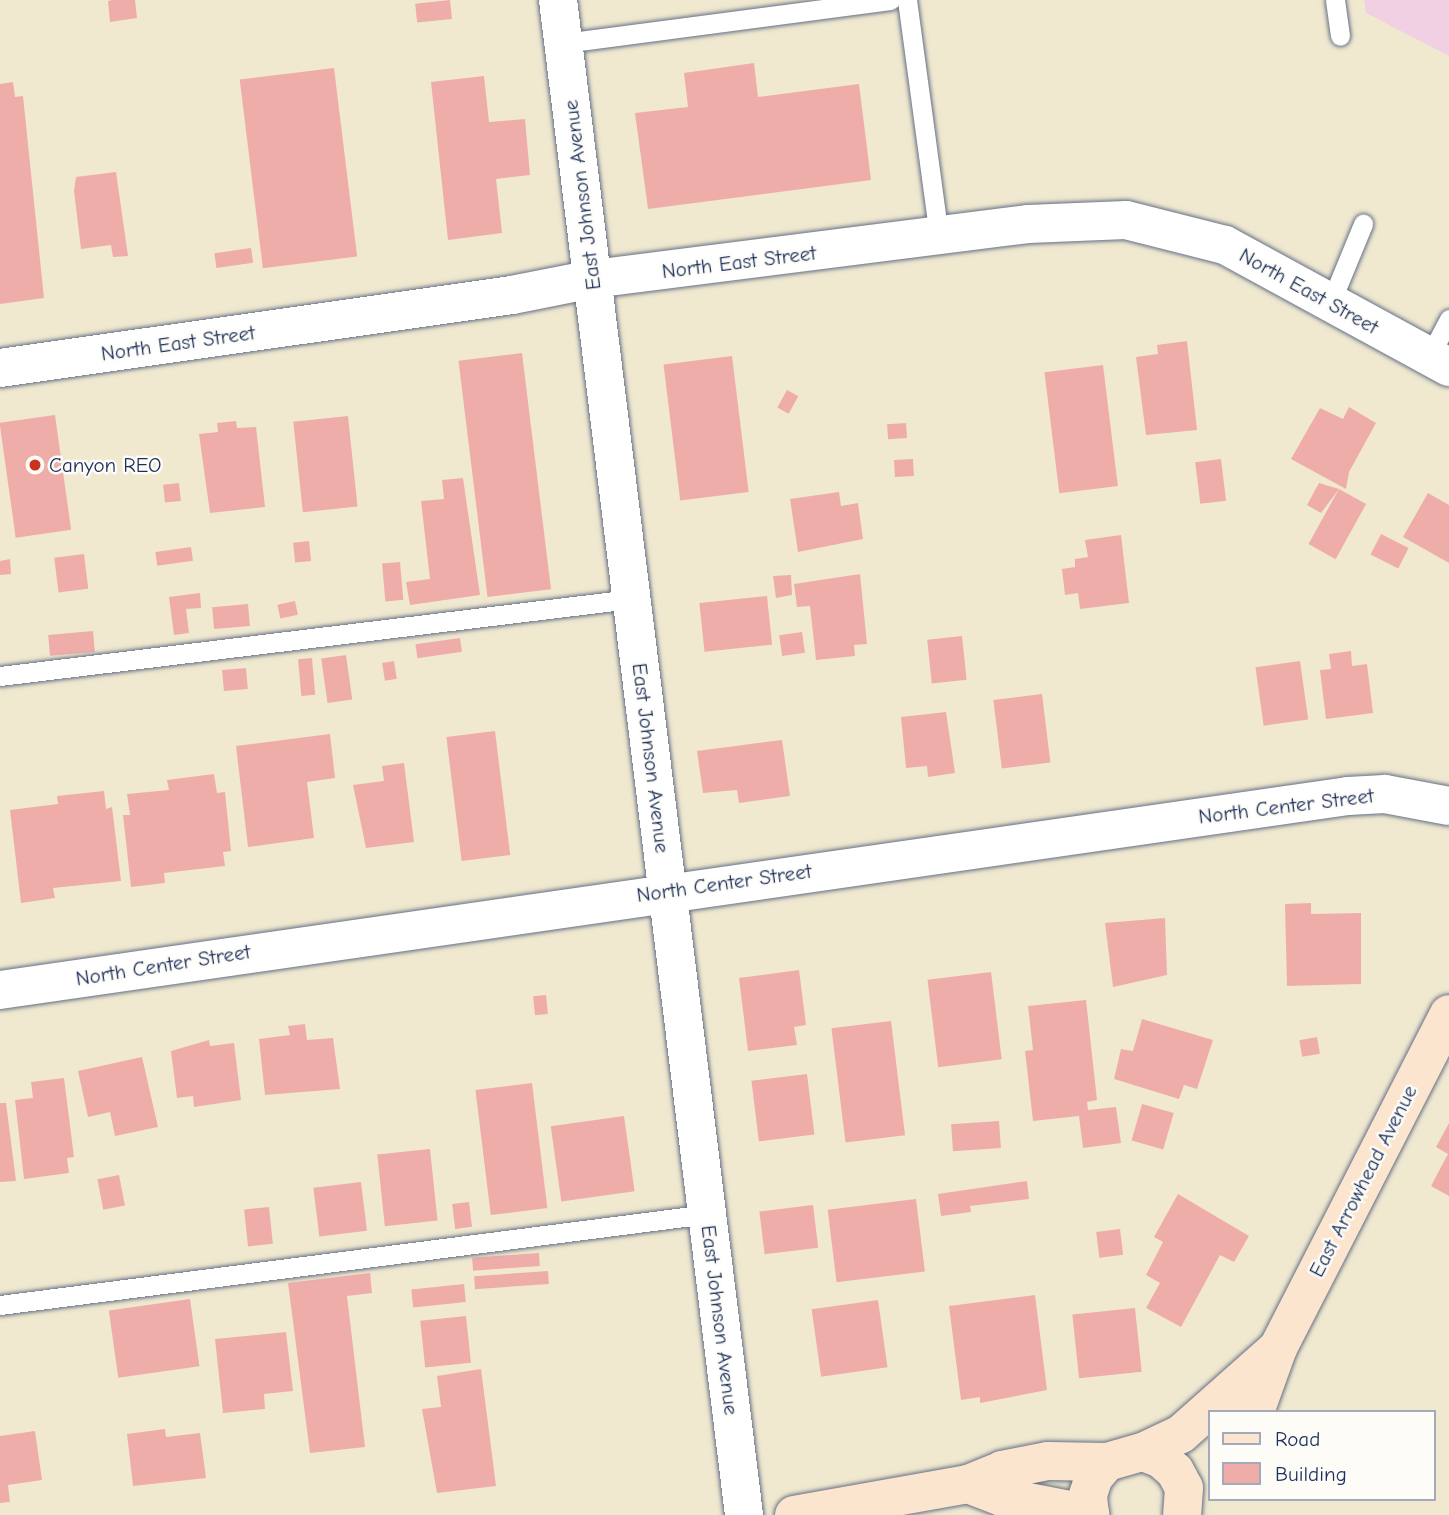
<!DOCTYPE html>
<html>
<head>
<meta charset="utf-8">
<style>
  body { margin:0 }
  #map { position:relative; width:1449px; height:1515px; overflow:hidden; background:#f0e9d0; font-family:"Comic Neue",sans-serif }
  div>[style] { position:absolute }
  [style*='--x'] { left:calc(var(--x)*1px); top:calc(var(--y)*1px); width:calc(var(--w)*1px); rotate:calc(var(--a)*1deg) }
  .built>* { inset:0; background:#f1d0e3 }
  .building>* { inset:0; background:#efadaa; transform-origin:0 0 }
  .roads { filter:drop-shadow(0 0 2px #667086) drop-shadow(0 0 2px #667086) }
  .lane>* { height:19px; margin:-9.5px; padding:0 9.5px; transform-origin:9.5px; border-radius:9.5px; background:#fff }
  .street>* { height:38px; margin:-19px; padding:0 19px; transform-origin:19px; border-radius:19px; background:#fff }
  .secondary>* { height:38px; margin:-19px; padding:0 19px; transform-origin:19px; border-radius:19px; background:#fce5cf }
  .dots>* { width:19px; height:19px; translate:-50% -50%; box-sizing:border-box; border:4px solid #fdfcf7; border-radius:50% }
  span { translate:-50% -50%; white-space:nowrap; text-align:center; line-height:1.15; -webkit-text-stroke:5px #fdfcf7; paint-order:stroke }
  .street-label { font-size:21px; color:#1b2f5e }
  .poi-label { font-size:21px; color:#1b2f5e }
  .left { translate:0 -50%; text-align:left }
  .legend { position:absolute; left:1208px; top:1410px; width:228px; height:91px; box-sizing:border-box; background:#fdfcf7; border:2px solid #a3aaba; margin:0; padding:9px 12px; list-style:none; font-size:21px; color:#1b2f5e }
  .legend li { display:flex; align-items:center; gap:14px; height:35px }
  .legend b { width:35px; border:2px solid #a3aaba }
</style>
</head>
<body>
<div id="map">
  <div class="built">
    <div style="clip-path:polygon(1364px 0,1449px 0,1449px 56px,1366px 13px)"></div>
  </div>
  <div class="building">
    <div style="clip-path:polygon(112px 0,135px 0,137px 18px,110px 22px,108px 1px)"></div>
    <div style="left:450px;top:0;width:19px;height:35px;rotate:84deg"></div>
    <div style="clip-path:polygon(754px 63px,758px 97px,859px 84px,871px 180px,648px 209px,635px 113px,688px 107px,684px 73px)"></div>
    <div style="left:334px;top:68px;width:190px;height:95px;rotate:83deg"></div>
    <div style="clip-path:polygon(484px 76px,489px 122px,525px 119px,530px 175px,496px 179px,502px 233px,448px 240px,431px 82px)"></div>
    <div style="clip-path:polygon(13px 82px,15px 97px,23px 96px,44px 298px,0 304px,0 84px)"></div>
    <div style="clip-path:polygon(116px 172px,128px 256px,113px 257px,111px 245px,81px 249px,74px 191px,76px 177px)"></div>
    <div style="left:251px;top:248px;width:15px;height:37px;rotate:82deg"></div>
    <div style="clip-path:polygon(1187px 341px,1197px 430px,1146px 435px,1136px 357px,1158px 354px,1157px 345px)"></div>
    <div style="left:522px;top:353px;width:238px;height:64px;rotate:83deg"></div>
    <div style="left:732px;top:356px;width:137px;height:69px;rotate:83deg"></div>
    <div style="left:1103px;top:365px;width:122px;height:59px;rotate:83deg"></div>
    <div style="left:787px;top:390px;width:13px;height:20px;rotate:29deg"></div>
    <div style="clip-path:polygon(1349px 407px,1376px 423px,1349px 472px,1346px 489px,1291px 459px,1320px 408px,1343px 419px)"></div>
    <div style="left:55px;top:415px;width:116px;height:56px;rotate:82deg"></div>
    <div style="left:348px;top:416px;width:91px;height:55px;rotate:84deg"></div>
    <div style="clip-path:polygon(236px 421px,237px 428px,256px 427px,265px 507px,210px 513px,199px 434px,218px 432px,217px 423px)"></div>
    <div style="left:906px;top:423px;width:15px;height:19px;rotate:86deg"></div>
    <div style="left:913px;top:459px;width:17px;height:19px;rotate:87deg"></div>
    <div style="left:1221px;top:459px;width:42px;height:26px;rotate:83deg"></div>
    <div style="clip-path:polygon(463px 478px,480px 595px,410px 605px,406px 582px,430px 579px,421px 501px,444px 499px,442px 480px)"></div>
    <div style="left:179px;top:483px;width:18px;height:16px;rotate:84deg"></div>
    <div style="clip-path:polygon(1319px 483px,1339px 489px,1321px 513px,1307px 505px)"></div>
    <div style="left:1339px;top:489px;width:31px;height:63px;rotate:29deg"></div>
    <div style="clip-path:polygon(839px 492px,841px 506px,858px 503px,863px 539px,798px 552px,790px 499px)"></div>
    <div style="clip-path:polygon(1428px 493px,1449px 505px,1449px 563px,1403px 537px)"></div>
    <div style="left:1381px;top:534px;width:31px;height:23px;rotate:27deg"></div>
    <div style="clip-path:polygon(1121px 535px,1129px 603px,1080px 609px,1078px 593px,1065px 595px,1062px 569px,1075px 567px,1075px 559px,1088px 557px,1085px 540px)"></div>
    <div style="left:309px;top:541px;width:20px;height:16px;rotate:84deg"></div>
    <div style="left:191px;top:547px;width:14px;height:36px;rotate:82deg"></div>
    <div style="left:84px;top:554px;width:35px;height:30px;rotate:83deg"></div>
    <div style="clip-path:polygon(10px 559px,11px 574px,0 575px,0 561px)"></div>
    <div style="left:400px;top:562px;width:38px;height:18px;rotate:85deg"></div>
    <div style="clip-path:polygon(860px 574px,867px 644px,854px 645px,855px 656px,816px 660px,810px 606px,797px 607px,794px 584px)"></div>
    <div style="clip-path:polygon(791px 575px,792px 595px,776px 598px,773px 576px)"></div>
    <div style="clip-path:polygon(200px 593px,201px 608px,186px 609px,189px 633px,174px 635px,169px 597px)"></div>
    <div style="left:767px;top:596px;width:49px;height:68px;rotate:84deg"></div>
    <div style="left:295px;top:601px;width:14px;height:18px;rotate:78deg"></div>
    <div style="left:248px;top:604px;width:22px;height:36px;rotate:85deg"></div>
    <div style="left:93px;top:631px;width:21px;height:45px;rotate:85deg"></div>
    <div style="left:802px;top:632px;width:21px;height:23px;rotate:82deg"></div>
    <div style="left:962px;top:636px;width:44px;height:35px;rotate:84deg"></div>
    <div style="left:460px;top:638px;width:14px;height:45px;rotate:82deg"></div>
    <div style="clip-path:polygon(1351px 651px,1352px 666px,1367px 664px,1373px 713px,1326px 719px,1320px 670px,1331px 669px,1329px 654px)"></div>
    <div style="left:346px;top:655px;width:45px;height:25px;rotate:82deg"></div>
    <div style="left:312px;top:658px;width:37px;height:14px;rotate:85deg"></div>
    <div style="left:394px;top:661px;width:18px;height:12px;rotate:81deg"></div>
    <div style="left:1300px;top:661px;width:59px;height:45px;rotate:82deg"></div>
    <div style="left:246px;top:668px;width:21px;height:24px;rotate:85deg"></div>
    <div style="left:1042px;top:694px;width:69px;height:49px;rotate:83deg"></div>
    <div style="clip-path:polygon(946px 712px,955px 773px,928px 777px,927px 766px,906px 768px,901px 717px)"></div>
    <div style="left:495px;top:731px;width:125px;height:49px;rotate:83deg"></div>
    <div style="clip-path:polygon(330px 734px,335px 778px,307px 782px,314px 838px,248px 847px,236px 746px)"></div>
    <div style="clip-path:polygon(782px 740px,790px 796px,739px 803px,737px 790px,703px 793px,697px 751px)"></div>
    <div style="clip-path:polygon(404px 763px,414px 842px,366px 848px,353px 785px,384px 781px,382px 766px)"></div>
    <div style="clip-path:polygon(214px 774px,217px 793px,225px 792px,231px 851px,223px 852px,225px 866px,164px 873px,165px 883px,131px 887px,123px 815px,130px 815px,127px 794px,169px 790px,167px 780px)"></div>
    <div style="clip-path:polygon(104px 791px,106px 809px,112px 807px,121px 881px,53px 888px,55px 898px,21px 903px,10px 810px,58px 804px,57px 796px)"></div>
    <div style="clip-path:polygon(1311px 903px,1311px 914px,1361px 913px,1361px 984px,1287px 986px,1285px 904px)"></div>
    <div style="clip-path:polygon(1165px 918px,1167px 975px,1113px 987px,1105px 923px)"></div>
    <div style="clip-path:polygon(799px 970px,806px 1025px,794px 1027px,797px 1045px,748px 1051px,739px 978px)"></div>
    <div style="left:991px;top:972px;width:88px;height:64px;rotate:83deg"></div>
    <div style="left:546px;top:995px;width:19px;height:13px;rotate:84deg"></div>
    <div style="clip-path:polygon(1086px 1000px,1097px 1100px,1087px 1102px,1088px 1110px,1116px 1107px,1121px 1143px,1083px 1148px,1079px 1116px,1033px 1121px,1025px 1051px,1033px 1050px,1028px 1006px)"></div>
    <div style="clip-path:polygon(1142px 1019px,1213px 1040px,1197px 1089px,1184px 1085px,1179px 1099px,1114px 1079px,1121px 1049px,1133px 1051px)"></div>
    <div style="left:891px;top:1021px;width:115px;height:60px;rotate:83deg"></div>
    <div style="clip-path:polygon(305px 1024px,307px 1040px,333px 1038px,340px 1089px,265px 1095px,259px 1039px,290px 1035px,288px 1026px)"></div>
    <div style="left:1317px;top:1037px;width:17px;height:18px;rotate:80deg"></div>
    <div style="clip-path:polygon(209px 1040px,210px 1046px,234px 1043px,241px 1100px,194px 1107px,193px 1096px,177px 1098px,171px 1051px)"></div>
    <div style="clip-path:polygon(142px 1057px,158px 1127px,115px 1136px,110px 1112px,88px 1117px,78px 1071px)"></div>
    <div style="left:807px;top:1074px;width:61px;height:56px;rotate:83deg"></div>
    <div style="clip-path:polygon(64px 1078px,74px 1157px,67px 1158px,69px 1173px,24px 1179px,15px 1100px,33px 1098px,31px 1082px)"></div>
    <div style="left:532px;top:1083px;width:126px;height:57px;rotate:83deg"></div>
    <div style="clip-path:polygon(0 1103px,6px 1103px,16px 1181px,0 1182px)"></div>
    <div style="left:1142px;top:1104px;width:33px;height:38px;rotate:16deg"></div>
    <div style="left:624px;top:1116px;width:76px;height:74px;rotate:82deg"></div>
    <div style="left:999px;top:1121px;width:27px;height:48px;rotate:86deg"></div>
    <div style="clip-path:polygon(1449px 1123px,1449px 1196px,1431px 1186px,1448px 1154px,1436px 1147px)"></div>
    <div style="left:430px;top:1149px;width:72px;height:53px;rotate:84deg"></div>
    <div style="left:119px;top:1175px;width:31px;height:22px;rotate:79deg"></div>
    <div style="clip-path:polygon(1027px 1181px,1029px 1199px,970px 1206px,971px 1212px,941px 1216px,938px 1194px)"></div>
    <div style="left:361px;top:1182px;width:49px;height:48px;rotate:83deg"></div>
    <div style="clip-path:polygon(1178px 1194px,1249px 1236px,1234px 1262px,1220px 1255px,1181px 1327px,1146px 1308px,1160px 1283px,1146px 1275px,1163px 1242px,1154px 1237px)"></div>
    <div style="left:916px;top:1199px;width:73px;height:89px;rotate:83deg"></div>
    <div style="left:469px;top:1202px;width:25px;height:17px;rotate:83deg"></div>
    <div style="left:813px;top:1205px;width:43px;height:54px;rotate:83deg"></div>
    <div style="left:269px;top:1207px;width:37px;height:25px;rotate:84deg"></div>
    <div style="left:1120px;top:1229px;width:26px;height:24px;rotate:83deg"></div>
    <div style="left:539px;top:1253px;width:13px;height:67px;rotate:86deg"></div>
    <div style="left:548px;top:1271px;width:13px;height:74px;rotate:86deg"></div>
    <div style="clip-path:polygon(370px 1273px,372px 1293px,347px 1296px,365px 1447px,310px 1453px,288px 1283px)"></div>
    <div style="left:464px;top:1284px;width:18px;height:53px;rotate:84deg"></div>
    <div style="clip-path:polygon(1035px 1295px,1047px 1390px,980px 1403px,980px 1397px,961px 1400px,949px 1306px)"></div>
    <div style="left:190px;top:1299px;width:68px;height:82px;rotate:82deg"></div>
    <div style="left:878px;top:1300px;width:68px;height:67px;rotate:82deg"></div>
    <div style="left:1135px;top:1308px;width:64px;height:63px;rotate:84deg"></div>
    <div style="left:466px;top:1316px;width:47px;height:46px;rotate:84deg"></div>
    <div style="clip-path:polygon(286px 1332px,293px 1391px,264px 1394px,265px 1409px,223px 1413px,215px 1339px)"></div>
    <div style="clip-path:polygon(481px 1369px,496px 1486px,437px 1493px,422px 1409px,441px 1407px,437px 1376px)"></div>
    <div style="clip-path:polygon(165px 1429px,166px 1437px,200px 1433px,206px 1478px,133px 1486px,127px 1434px)"></div>
    <div style="clip-path:polygon(35px 1431px,42px 1480px,8px 1485px,10px 1502px,0 1503px,0 1436px)"></div>
  </div>
  <div class="roads">
    <div class="lane">
      <div style="--x:907;--y:0;--w:238;--a:82.3"></div>
      <div style="--x:1335;--y:0;--w:36;--a:82"></div>
      <div style="--x:564;--y:43;--w:329;--a:-7.5"></div>
      <div style="--x:1330;--y:304;--w:87;--a:-67.6"></div>
      <div style="--x:1429;--y:357;--w:43;--a:-62.2"></div>
      <div style="--x:0;--y:676;--w:636;--a:-6.96"></div>
      <div style="--x:0;--y:1305;--w:713;--a:-7.33"></div>
    </div>
    <div class="street">
      <div style="--x:558;--y:0;--w:1526;--a:83"></div>
      <div style="--x:0;--y:368;--w:517;--a:-8.11"></div>
      <div style="--x:512;--y:295;--w:83;--a:-11.2"></div>
      <div style="--x:593;--y:279;--w:438;--a:-7.2"></div>
      <div style="--x:1028;--y:224;--w:98;--a:-2.3"></div>
      <div style="--x:1126;--y:220;--w:102;--a:14.2"></div>
      <div style="--x:1225;--y:245;--w:255;--a:28.6"></div>
      <div style="--x:0;--y:990;--w:1362;--a:-8.19"></div>
      <div style="--x:1348;--y:796;--w:37;--a:-3"></div>
      <div style="--x:1385;--y:794;--w:65;--a:10.6"></div>
    </div>
    <div class="secondary">
      <div style="--x:1255;--y:1412;--w:68;--a:-70.2"></div>
      <div style="--x:1278;--y:1348;--w:375;--a:-62.9"></div>
      <div style="--x:1143;--y:1452;--w:42;--a:-25.3"></div>
      <div style="--x:1181;--y:1434;--w:130;--a:-41.6"></div>
      <div style="--x:968;--y:1484;--w:36;--a:21"></div>
      <div style="--x:1002;--y:1497;--w:90;--a:10.9"></div>
      <div style="--x:794;--y:1515;--w:177;--a:-10.1"></div>
      <div style="--x:968;--y:1484;--w:37;--a:-22"></div>
      <div style="--x:1002;--y:1470;--w:47;--a:-11.1"></div>
      <div style="--x:1048;--y:1461;--w:59;--a:1"></div>
      <div style="--x:1090;--y:1515;--w:20;--a:-96"></div>
      <div style="--x:1088;--y:1495;--w:19;--a:-72"></div>
      <div style="--x:1094;--y:1477;--w:20;--a:-49"></div>
      <div style="--x:1107;--y:1462;--w:37;--a:-16"></div>
      <div style="--x:1143;--y:1452;--w:19;--a:21"></div>
      <div style="--x:1161;--y:1459;--w:18;--a:41"></div>
      <div style="--x:1175;--y:1471;--w:19;--a:62"></div>
      <div style="--x:1184;--y:1488;--w:27;--a:94"></div>
    </div>
  </div>
  <div class="dots">
    <div style="left:35px;top:465px;background:#c8321e"></div>
  </div>
  <div class="street-label">
    <span style="left:582px;top:195px;rotate:-97deg">East Johnson Avenue</span>
    <span style="left:739px;top:262px;rotate:-7deg">North East Street</span>
    <span style="left:1309px;top:291px;rotate:29deg">North East Street</span>
    <span style="left:178px;top:343px;rotate:-8deg">North East Street</span>
    <span style="left:651px;top:758px;rotate:83deg">East Johnson Avenue</span>
    <span style="left:1286px;top:806px;rotate:-7deg">North Center Street</span>
    <span style="left:724px;top:883px;rotate:-8deg">North Center Street</span>
    <span style="left:163px;top:965px;rotate:-9deg">North Center Street</span>
    <span style="left:1363px;top:1181px;rotate:-63deg">East Arrowhead Avenue</span>
    <span style="left:720px;top:1320px;rotate:83deg">East Johnson Avenue</span>
  </div>
  <div class="poi-label">
    <span class="left" style="left:49px;top:465px">Canyon REO</span>
  </div>
  <ul class="legend">
  <li><b style="height:9px;background:#fce5cf"></b>Road</li>
  <li><b style="height:19px;background:#efadaa"></b>Building</li>
  </ul>
</div>
</body>
</html>
